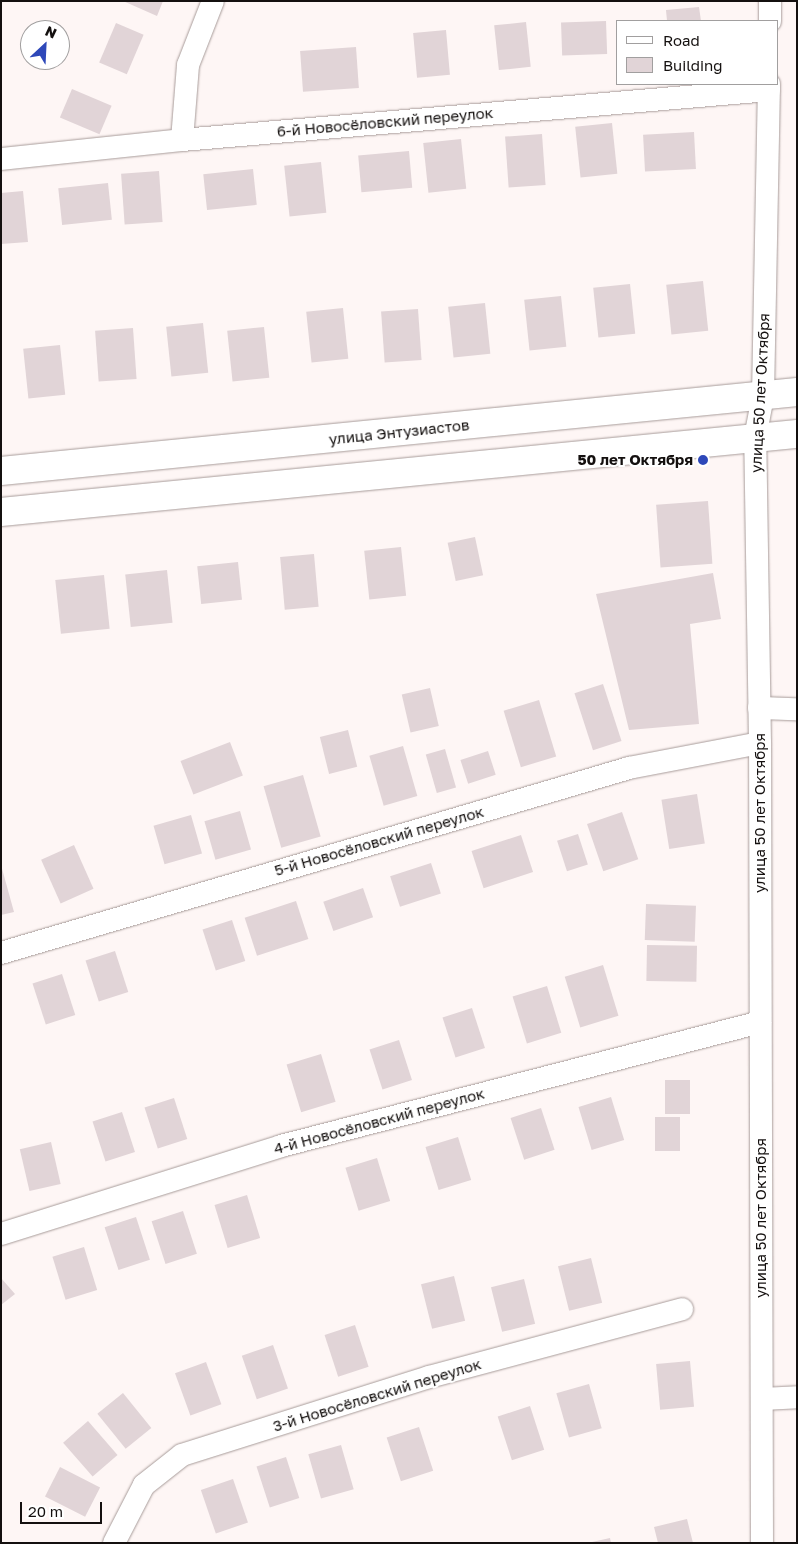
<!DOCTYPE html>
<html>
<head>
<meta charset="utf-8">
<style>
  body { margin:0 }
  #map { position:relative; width:798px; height:1544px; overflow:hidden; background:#fef6f5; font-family:"Golos Text",sans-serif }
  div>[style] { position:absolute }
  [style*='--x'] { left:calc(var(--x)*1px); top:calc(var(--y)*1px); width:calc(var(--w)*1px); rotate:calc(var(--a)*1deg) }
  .building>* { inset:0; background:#e1d4d7; transform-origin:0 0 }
  .roads { filter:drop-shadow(0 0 1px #a89c9a) drop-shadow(0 0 1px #a89c9a) }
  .street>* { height:22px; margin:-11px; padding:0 11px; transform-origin:11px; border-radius:11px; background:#fff }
  .secondary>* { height:28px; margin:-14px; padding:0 14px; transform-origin:14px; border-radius:14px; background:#fff }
  .dots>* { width:14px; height:14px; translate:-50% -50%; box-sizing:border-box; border:2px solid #fff; border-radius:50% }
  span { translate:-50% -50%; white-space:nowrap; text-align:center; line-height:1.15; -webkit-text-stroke:4px #fff; paint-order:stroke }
  .street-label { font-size:15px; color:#14100f }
  .poi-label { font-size:15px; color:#14100f; font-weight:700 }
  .right { translate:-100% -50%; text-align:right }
  .frame { position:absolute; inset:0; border:2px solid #14100f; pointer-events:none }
  .legend { position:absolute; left:616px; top:20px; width:162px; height:65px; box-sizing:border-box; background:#fff; border:1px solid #a19f9f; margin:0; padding:6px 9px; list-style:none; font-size:15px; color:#14100f }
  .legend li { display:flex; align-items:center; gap:10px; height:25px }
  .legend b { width:25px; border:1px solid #a19f9f }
  .north { position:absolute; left:20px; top:20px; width:50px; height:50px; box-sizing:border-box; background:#fff; border:1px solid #a19f9f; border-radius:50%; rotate:25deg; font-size:14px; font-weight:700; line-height:20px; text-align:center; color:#14100f }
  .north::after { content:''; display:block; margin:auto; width:18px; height:22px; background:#2e48b9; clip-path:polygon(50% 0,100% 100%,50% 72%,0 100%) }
  .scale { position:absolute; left:20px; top:1502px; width:82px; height:22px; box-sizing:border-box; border:2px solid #14100f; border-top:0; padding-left:6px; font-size:15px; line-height:18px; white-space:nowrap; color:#14100f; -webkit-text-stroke:4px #fff; paint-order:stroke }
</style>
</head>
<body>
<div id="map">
  <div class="building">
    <div style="clip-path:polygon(123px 1px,163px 1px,157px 16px)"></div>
    <div style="clip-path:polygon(699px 7px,701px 21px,667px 21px,666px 10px)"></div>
    <div style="left:606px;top:21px;width:33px;height:45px;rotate:88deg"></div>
    <div style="left:526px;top:22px;width:45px;height:32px;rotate:84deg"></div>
    <div style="left:116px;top:23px;width:30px;height:43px;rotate:23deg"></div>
    <div style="left:446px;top:30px;width:45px;height:33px;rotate:85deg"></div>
    <div style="left:356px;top:47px;width:41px;height:56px;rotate:86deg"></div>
    <div style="left:72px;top:89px;width:43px;height:31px;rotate:23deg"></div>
    <div style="left:612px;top:123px;width:51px;height:37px;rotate:84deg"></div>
    <div style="left:694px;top:132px;width:37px;height:51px;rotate:87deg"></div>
    <div style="left:542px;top:134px;width:51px;height:37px;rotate:86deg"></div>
    <div style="left:461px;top:139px;width:50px;height:38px;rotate:84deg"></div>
    <div style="left:409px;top:151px;width:37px;height:51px;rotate:85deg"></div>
    <div style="left:321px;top:162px;width:51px;height:37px;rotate:84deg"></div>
    <div style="left:253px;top:169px;width:36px;height:50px;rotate:84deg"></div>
    <div style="left:159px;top:171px;width:51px;height:38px;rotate:86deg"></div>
    <div style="left:108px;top:183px;width:37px;height:50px;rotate:84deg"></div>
    <div style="clip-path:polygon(23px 191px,28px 242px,1px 244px,1px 193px)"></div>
    <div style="left:703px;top:281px;width:50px;height:37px;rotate:84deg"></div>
    <div style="left:630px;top:284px;width:50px;height:37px;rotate:84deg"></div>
    <div style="left:561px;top:296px;width:51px;height:37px;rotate:84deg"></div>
    <div style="left:485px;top:303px;width:51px;height:37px;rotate:84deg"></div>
    <div style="left:343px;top:308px;width:51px;height:37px;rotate:84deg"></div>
    <div style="left:418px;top:309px;width:51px;height:37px;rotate:86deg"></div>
    <div style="left:203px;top:323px;width:50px;height:37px;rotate:84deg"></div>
    <div style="left:264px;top:327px;width:51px;height:37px;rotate:84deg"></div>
    <div style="left:133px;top:328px;width:51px;height:38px;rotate:86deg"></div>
    <div style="left:60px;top:345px;width:50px;height:37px;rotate:84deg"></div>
    <div style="left:708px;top:501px;width:63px;height:52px;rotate:86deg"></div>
    <div style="left:475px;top:537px;width:39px;height:28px;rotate:78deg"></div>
    <div style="left:401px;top:547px;width:49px;height:37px;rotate:84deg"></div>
    <div style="left:314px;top:554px;width:53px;height:34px;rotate:85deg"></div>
    <div style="left:238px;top:562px;width:38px;height:41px;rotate:84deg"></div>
    <div style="left:167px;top:570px;width:53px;height:42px;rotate:84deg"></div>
    <div style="clip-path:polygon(713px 573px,721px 619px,690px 624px,699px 724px,629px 730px,596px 594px)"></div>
    <div style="left:104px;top:575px;width:54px;height:49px;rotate:84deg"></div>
    <div style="left:603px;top:684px;width:60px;height:30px;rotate:72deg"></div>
    <div style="left:430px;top:688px;width:39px;height:29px;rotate:77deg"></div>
    <div style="left:539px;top:700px;width:59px;height:37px;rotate:73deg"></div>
    <div style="left:348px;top:730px;width:38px;height:29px;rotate:76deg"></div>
    <div style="left:230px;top:742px;width:36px;height:53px;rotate:69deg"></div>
    <div style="left:403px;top:746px;width:52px;height:35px;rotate:74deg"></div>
    <div style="left:445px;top:749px;width:40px;height:20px;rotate:74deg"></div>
    <div style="left:488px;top:751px;width:25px;height:29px;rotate:72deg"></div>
    <div style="left:303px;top:775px;width:64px;height:41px;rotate:74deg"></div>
    <div style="left:697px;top:794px;width:50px;height:36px;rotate:81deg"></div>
    <div style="left:240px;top:811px;width:40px;height:37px;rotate:74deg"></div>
    <div style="left:622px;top:812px;width:50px;height:37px;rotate:71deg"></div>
    <div style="left:191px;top:815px;width:40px;height:39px;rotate:74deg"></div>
    <div style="left:578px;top:834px;width:32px;height:22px;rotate:72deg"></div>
    <div style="left:521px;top:835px;width:39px;height:52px;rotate:72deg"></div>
    <div style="left:74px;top:845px;width:48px;height:36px;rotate:66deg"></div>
    <div style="left:431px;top:863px;width:32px;height:43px;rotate:72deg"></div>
    <div style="clip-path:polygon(1px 865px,14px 912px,1px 915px)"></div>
    <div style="left:363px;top:888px;width:31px;height:42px;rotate:71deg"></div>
    <div style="left:296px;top:901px;width:40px;height:54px;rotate:72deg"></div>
    <div style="left:646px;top:904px;width:50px;height:36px;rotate:2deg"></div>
    <div style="left:232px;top:920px;width:43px;height:31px;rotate:72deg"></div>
    <div style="left:647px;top:945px;width:50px;height:36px;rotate:1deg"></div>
    <div style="left:115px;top:951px;width:43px;height:31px;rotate:72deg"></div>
    <div style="left:603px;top:965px;width:53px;height:40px;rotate:73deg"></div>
    <div style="left:62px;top:974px;width:43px;height:31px;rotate:72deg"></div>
    <div style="left:547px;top:986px;width:49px;height:36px;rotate:73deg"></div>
    <div style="left:472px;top:1008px;width:42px;height:31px;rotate:72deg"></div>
    <div style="left:399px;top:1040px;width:42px;height:31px;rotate:72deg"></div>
    <div style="left:321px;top:1054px;width:50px;height:36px;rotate:73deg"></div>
    <div style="left:665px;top:1080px;width:25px;height:34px"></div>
    <div style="left:611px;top:1097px;width:45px;height:34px;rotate:73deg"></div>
    <div style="left:174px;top:1098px;width:43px;height:31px;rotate:72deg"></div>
    <div style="left:541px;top:1108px;width:44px;height:32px;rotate:72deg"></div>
    <div style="left:122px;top:1112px;width:42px;height:31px;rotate:72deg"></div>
    <div style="left:655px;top:1117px;width:25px;height:34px"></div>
    <div style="left:458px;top:1137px;width:45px;height:34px;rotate:73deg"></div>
    <div style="left:51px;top:1142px;width:43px;height:32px;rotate:77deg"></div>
    <div style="left:377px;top:1158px;width:45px;height:33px;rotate:73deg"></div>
    <div style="left:247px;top:1195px;width:45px;height:34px;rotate:73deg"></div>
    <div style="left:183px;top:1211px;width:45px;height:33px;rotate:72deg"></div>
    <div style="left:136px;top:1217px;width:45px;height:33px;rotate:72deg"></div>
    <div style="left:84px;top:1247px;width:45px;height:33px;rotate:73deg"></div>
    <div style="left:591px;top:1258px;width:46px;height:34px;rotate:76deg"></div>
    <div style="left:454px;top:1276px;width:46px;height:34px;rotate:76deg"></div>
    <div style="clip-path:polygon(1px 1278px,15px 1294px,1px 1305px)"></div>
    <div style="left:524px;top:1279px;width:46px;height:34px;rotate:76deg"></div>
    <div style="left:355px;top:1325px;width:44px;height:32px;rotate:72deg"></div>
    <div style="left:273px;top:1345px;width:46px;height:33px;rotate:71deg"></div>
    <div style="left:690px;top:1361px;width:46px;height:34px;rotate:85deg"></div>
    <div style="left:206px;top:1362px;width:45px;height:33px;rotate:70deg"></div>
    <div style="left:589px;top:1384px;width:46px;height:34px;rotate:74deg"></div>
    <div style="left:123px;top:1393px;width:45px;height:33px;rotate:51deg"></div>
    <div style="left:530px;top:1406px;width:46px;height:34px;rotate:72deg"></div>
    <div style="left:88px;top:1421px;width:45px;height:33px;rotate:49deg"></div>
    <div style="left:419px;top:1427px;width:46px;height:34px;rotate:72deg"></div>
    <div style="left:341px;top:1445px;width:46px;height:34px;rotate:74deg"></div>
    <div style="left:286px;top:1457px;width:43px;height:31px;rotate:72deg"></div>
    <div style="left:60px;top:1467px;width:45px;height:33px;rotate:27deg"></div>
    <div style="left:233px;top:1479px;width:46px;height:34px;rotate:71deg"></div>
    <div style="clip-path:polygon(687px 1519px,693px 1543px,658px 1543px,654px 1527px)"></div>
    <div style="clip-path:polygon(610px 1538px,611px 1543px,592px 1543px,592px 1542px)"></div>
  </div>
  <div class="roads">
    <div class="street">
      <div style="--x:770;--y:21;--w:20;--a:-90"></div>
      <div style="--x:182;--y:140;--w:75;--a:-85.4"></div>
      <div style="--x:188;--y:65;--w:69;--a:-68.7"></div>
      <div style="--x:1;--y:159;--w:182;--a:-6"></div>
      <div style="--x:182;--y:140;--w:589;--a:-4.87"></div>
      <div style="--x:759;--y:708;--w:38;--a:2"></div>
      <div style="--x:1;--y:953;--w:655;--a:-16.41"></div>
      <div style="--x:629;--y:768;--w:133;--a:-10.8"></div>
      <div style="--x:1;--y:1234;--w:294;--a:-17.4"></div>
      <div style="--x:281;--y:1146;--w:495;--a:-14.5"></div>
      <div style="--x:763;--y:1399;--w:34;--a:-3"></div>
      <div style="--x:114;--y:1543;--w:65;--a:-62.7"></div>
      <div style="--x:144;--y:1485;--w:48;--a:-38.3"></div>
      <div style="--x:182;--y:1455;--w:259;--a:-17.5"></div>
      <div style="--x:429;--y:1377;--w:262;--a:-15"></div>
      <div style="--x:762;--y:1543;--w:800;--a:-90.14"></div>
      <div style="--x:760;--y:743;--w:305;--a:-90.9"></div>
      <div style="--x:755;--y:438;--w:43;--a:-79.2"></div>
      <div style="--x:763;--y:396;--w:312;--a:-88.9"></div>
    </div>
    <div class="secondary">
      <div style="--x:1;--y:471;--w:800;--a:-5.67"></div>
      <div style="--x:1;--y:512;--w:800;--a:-5.6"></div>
    </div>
  </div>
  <div class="dots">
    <div style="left:703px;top:460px;background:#2e48b9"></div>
  </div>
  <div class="street-label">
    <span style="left:385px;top:122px;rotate:-5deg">6-й Новосёловский переулок</span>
    <span style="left:760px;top:393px;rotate:-87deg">улица 50 лет Октября</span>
    <span style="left:399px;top:432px;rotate:-6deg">улица Энтузиастов</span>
    <span style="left:760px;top:813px;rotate:-90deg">улица 50 лет Октября</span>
    <span style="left:379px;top:841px;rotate:-16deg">5-й Новосёловский переулок</span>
    <span style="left:379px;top:1121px;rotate:-15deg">4-й Новосёловский переулок</span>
    <span style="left:761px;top:1218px;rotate:-90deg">улица 50 лет Октября</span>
    <span style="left:377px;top:1395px;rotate:-17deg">3-й Новосёловский переулок</span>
  </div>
  <div class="poi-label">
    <span class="right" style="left:693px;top:460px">50 лет Октября</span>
  </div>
  <div class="frame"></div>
  <ul class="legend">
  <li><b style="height:6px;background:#fff"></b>Road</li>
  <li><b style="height:14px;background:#e1d4d7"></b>Building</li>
  </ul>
  <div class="north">N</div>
  <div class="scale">20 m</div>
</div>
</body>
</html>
